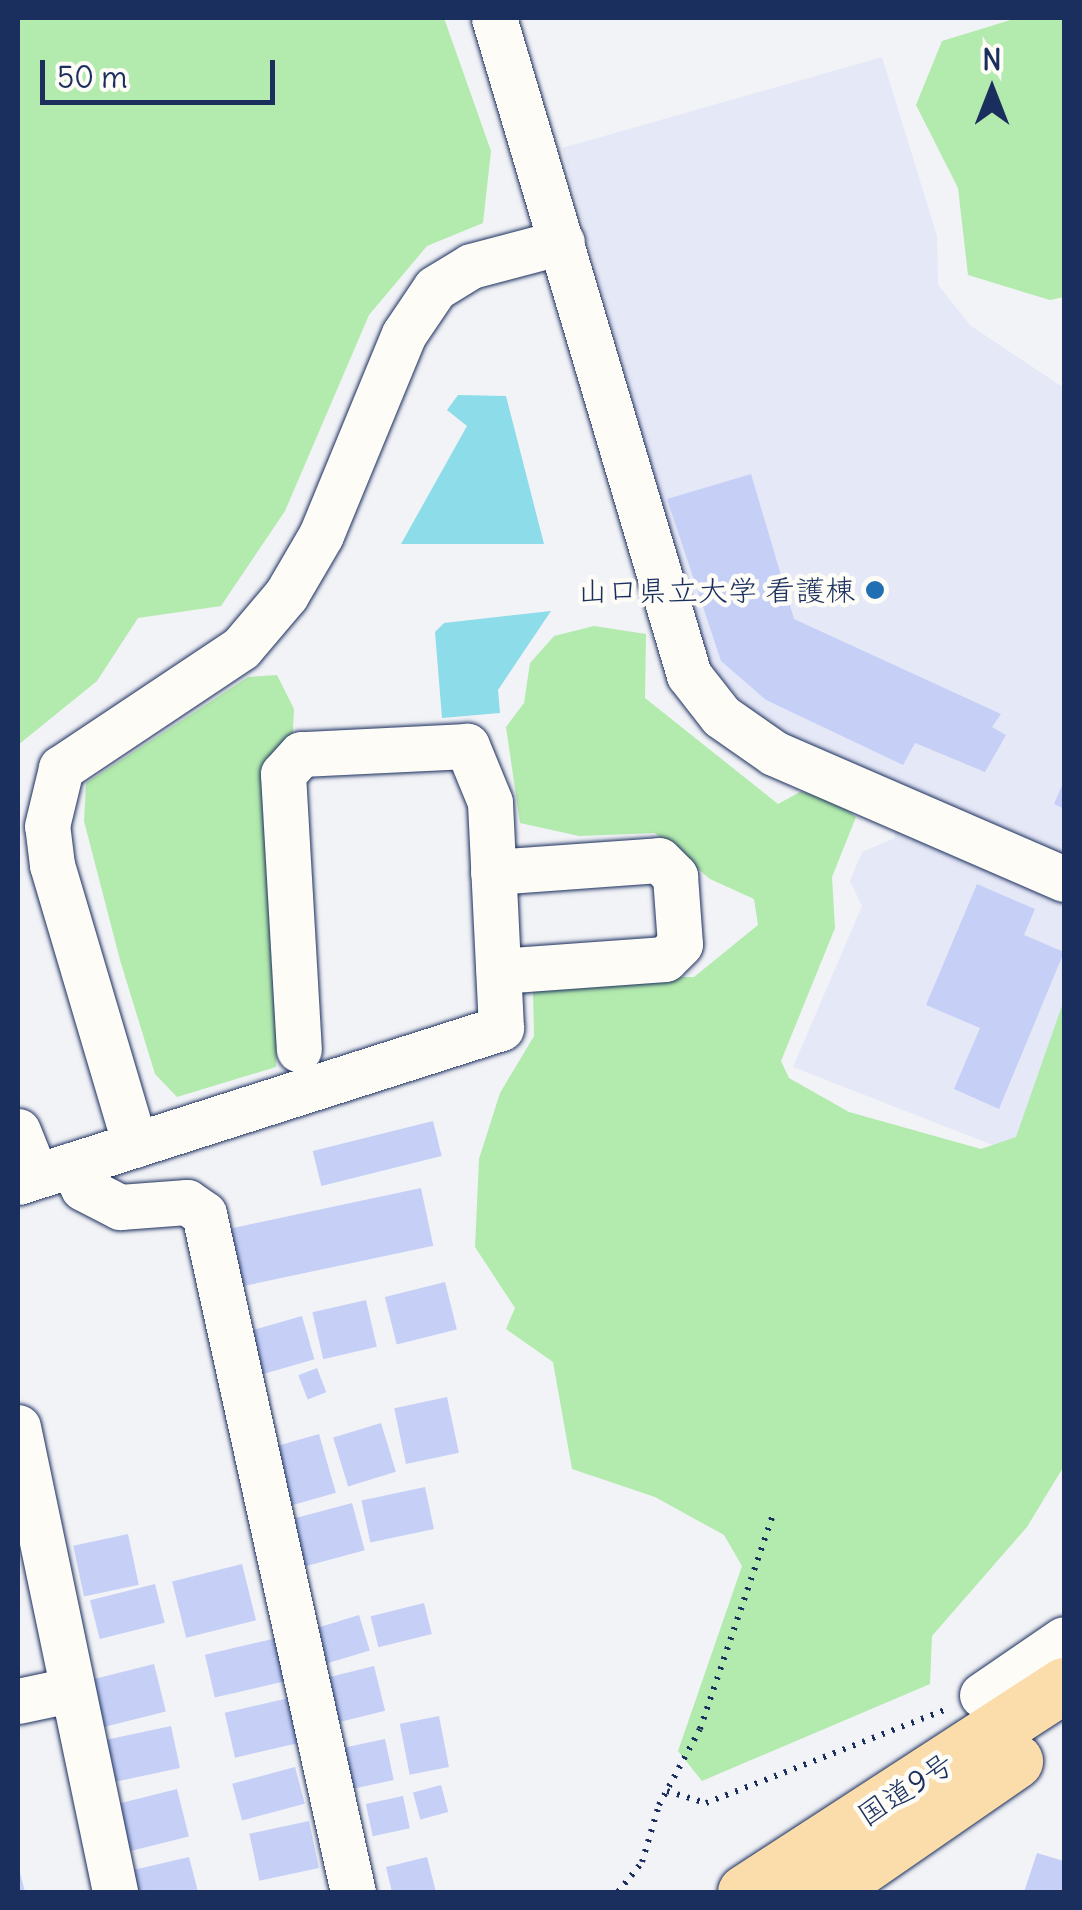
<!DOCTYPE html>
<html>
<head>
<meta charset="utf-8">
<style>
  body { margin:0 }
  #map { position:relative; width:1082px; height:1910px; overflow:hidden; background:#f2f3f7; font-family:Delius,"Klee One",sans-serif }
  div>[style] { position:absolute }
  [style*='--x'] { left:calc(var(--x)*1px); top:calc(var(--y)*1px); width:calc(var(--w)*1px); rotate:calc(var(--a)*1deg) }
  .built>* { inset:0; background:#e5e8f7 }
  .green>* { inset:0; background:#b3eaad }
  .water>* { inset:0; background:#8ddcea }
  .building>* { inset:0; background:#c6d0f7; transform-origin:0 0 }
  .path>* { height:6px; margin-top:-3px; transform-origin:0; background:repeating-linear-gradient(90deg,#1b2f5e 0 2.5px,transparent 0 10.5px) }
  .roads { filter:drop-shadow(0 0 2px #1b2f5e) drop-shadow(0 0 2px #1b2f5e) }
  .minor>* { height:45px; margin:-22.5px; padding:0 22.5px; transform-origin:22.5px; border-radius:22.5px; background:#fdfcf7 }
  .highway>* { height:55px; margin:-27.5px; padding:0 27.5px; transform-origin:27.5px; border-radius:27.5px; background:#fbddab }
  .dots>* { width:28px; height:28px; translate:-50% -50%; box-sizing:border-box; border:5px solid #fdfcf7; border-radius:50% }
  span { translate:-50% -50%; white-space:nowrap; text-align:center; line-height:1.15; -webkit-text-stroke:9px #fdfcf7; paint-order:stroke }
  .poi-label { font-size:30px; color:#1b2f5e }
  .right { translate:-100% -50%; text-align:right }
  .street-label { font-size:30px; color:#1b2f5e }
  .frame { position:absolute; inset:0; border:20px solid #1b2f5e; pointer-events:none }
  .north { position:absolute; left:942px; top:40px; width:100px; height:100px; -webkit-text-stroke:8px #fdfcf7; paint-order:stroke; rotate:0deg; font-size:28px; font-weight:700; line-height:40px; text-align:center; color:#1b2f5e }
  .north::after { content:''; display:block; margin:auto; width:35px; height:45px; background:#1b2f5e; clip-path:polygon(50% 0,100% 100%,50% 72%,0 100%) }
  .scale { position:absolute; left:40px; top:60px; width:235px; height:45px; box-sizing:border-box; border:5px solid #1b2f5e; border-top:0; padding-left:12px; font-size:30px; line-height:35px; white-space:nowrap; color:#1b2f5e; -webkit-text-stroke:8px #fdfcf7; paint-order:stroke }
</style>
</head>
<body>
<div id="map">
  <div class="built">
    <div style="clip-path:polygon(882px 57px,937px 236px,938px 285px,971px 326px,1064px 388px,1064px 1173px,793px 1067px,862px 906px,850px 881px,862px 852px,895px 838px,891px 806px,766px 727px,706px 661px,562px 148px)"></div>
  </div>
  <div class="green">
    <div style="clip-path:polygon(18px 18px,444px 18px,491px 151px,483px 223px,427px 246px,369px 315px,285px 511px,221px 606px,138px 618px,97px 681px,18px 745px)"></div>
    <div style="clip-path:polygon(1017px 18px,1064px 18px,1064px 297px,1050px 300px,968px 275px,958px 188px,916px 105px,942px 41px)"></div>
    <div style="clip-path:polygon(594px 626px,646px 634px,645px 698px,778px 804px,800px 792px,831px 797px,856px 817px,832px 877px,835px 928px,781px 1061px,789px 1078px,849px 1112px,981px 1149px,1016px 1137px,1064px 1000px,1064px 1466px,1027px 1527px,932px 1636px,930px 1684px,702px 1781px,678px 1751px,742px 1566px,724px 1535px,655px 1497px,572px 1469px,553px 1362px,506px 1329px,515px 1308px,475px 1247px,479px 1159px,500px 1093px,534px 1036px,533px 993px,553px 977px,694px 977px,758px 925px,754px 899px,710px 879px,655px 833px,579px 836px,520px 823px,506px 727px,524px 703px,530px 663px,554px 636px)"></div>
    <div style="clip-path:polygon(277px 675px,294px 709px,276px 1067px,177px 1097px,155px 1074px,120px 960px,84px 821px,86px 783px,248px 677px)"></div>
  </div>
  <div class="water">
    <div style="clip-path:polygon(458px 395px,506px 396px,544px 544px,401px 544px,467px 426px,447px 410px)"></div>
    <div style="clip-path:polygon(551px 611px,498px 690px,500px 713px,442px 718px,435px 632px,444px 623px)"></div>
  </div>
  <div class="building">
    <div style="clip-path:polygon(751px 474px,794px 619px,1001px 714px,992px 727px,1006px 735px,985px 772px,915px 743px,903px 765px,766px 700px,721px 661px,667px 499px)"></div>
    <div style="clip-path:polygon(1064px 781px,1064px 809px,1054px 804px)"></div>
    <div style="clip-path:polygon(977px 884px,1035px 909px,1024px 935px,1064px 952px,999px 1109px,954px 1089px,980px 1028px,926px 1005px)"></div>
    <div style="left:433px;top:1121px;width:36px;height:124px;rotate:76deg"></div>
    <div style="left:421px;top:1188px;width:59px;height:204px;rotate:78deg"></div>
    <div style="left:445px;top:1282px;width:49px;height:62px;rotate:76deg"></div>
    <div style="left:366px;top:1300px;width:48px;height:55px;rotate:77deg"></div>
    <div style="left:302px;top:1316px;width:45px;height:54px;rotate:74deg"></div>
    <div style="left:317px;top:1368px;width:26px;height:20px;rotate:69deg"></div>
    <div style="left:447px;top:1397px;width:57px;height:54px;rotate:78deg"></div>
    <div style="left:381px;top:1423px;width:51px;height:50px;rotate:73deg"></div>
    <div style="left:319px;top:1434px;width:61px;height:49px;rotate:74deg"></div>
    <div style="left:425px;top:1487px;width:43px;height:65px;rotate:78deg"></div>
    <div style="left:352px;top:1503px;width:49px;height:68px;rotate:75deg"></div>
    <div style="left:128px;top:1534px;width:52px;height:56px;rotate:78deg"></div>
    <div style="left:242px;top:1564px;width:58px;height:72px;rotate:76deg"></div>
    <div style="left:155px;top:1584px;width:40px;height:67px;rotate:76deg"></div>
    <div style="left:424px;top:1603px;width:32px;height:55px;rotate:76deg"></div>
    <div style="left:359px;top:1615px;width:37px;height:52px;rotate:73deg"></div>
    <div style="left:277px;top:1638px;width:44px;height:74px;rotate:77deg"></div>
    <div style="left:154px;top:1664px;width:49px;height:70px;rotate:76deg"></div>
    <div style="left:374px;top:1666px;width:46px;height:56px;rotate:76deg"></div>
    <div style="left:289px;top:1698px;width:46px;height:66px;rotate:77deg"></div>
    <div style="left:439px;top:1716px;width:52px;height:40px;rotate:79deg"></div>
    <div style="left:171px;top:1726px;width:43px;height:77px;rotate:78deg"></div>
    <div style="left:385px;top:1739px;width:42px;height:51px;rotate:78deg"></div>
    <div style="left:295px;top:1767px;width:38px;height:65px;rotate:75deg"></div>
    <div style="left:441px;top:1785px;width:28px;height:29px;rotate:75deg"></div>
    <div style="left:177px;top:1789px;width:49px;height:68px;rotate:76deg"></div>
    <div style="left:403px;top:1796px;width:33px;height:38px;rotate:78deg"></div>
    <div style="left:309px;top:1821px;width:48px;height:61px;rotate:78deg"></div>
    <div style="clip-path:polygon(1037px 1853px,1064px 1861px,1064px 1892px,1024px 1892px)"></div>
    <div style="clip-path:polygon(189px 1857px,198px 1892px,134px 1892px,129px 1871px)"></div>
    <div style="clip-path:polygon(427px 1857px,436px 1892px,392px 1892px,386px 1867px)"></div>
    <div style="clip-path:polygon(18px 1869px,19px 1869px,25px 1892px,18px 1892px)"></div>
  </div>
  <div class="path">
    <div style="--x:667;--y:1791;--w:41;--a:17.1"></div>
    <div style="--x:706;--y:1803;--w:256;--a:-21.3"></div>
    <div style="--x:618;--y:1892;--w:38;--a:-51"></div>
    <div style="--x:642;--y:1862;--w:59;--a:-73.4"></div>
    <div style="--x:659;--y:1805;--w:86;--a:-61.7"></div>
    <div style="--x:700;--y:1729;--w:229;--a:-71.2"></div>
  </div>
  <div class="roads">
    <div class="minor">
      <div style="--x:494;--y:18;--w:685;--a:73.47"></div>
      <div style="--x:689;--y:675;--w:52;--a:52"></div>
      <div style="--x:721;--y:716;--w:65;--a:34.9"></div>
      <div style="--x:774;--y:753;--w:316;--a:23.5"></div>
      <div style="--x:493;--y:872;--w:166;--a:-4.1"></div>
      <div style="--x:659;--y:860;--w:23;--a:45"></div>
      <div style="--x:675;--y:876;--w:68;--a:85.8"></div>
      <div style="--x:680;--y:944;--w:21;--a:135"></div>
      <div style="--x:665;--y:959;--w:167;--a:175.9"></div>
      <div style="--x:18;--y:1131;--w:48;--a:68.2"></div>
      <div style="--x:135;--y:1145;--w:292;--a:-106.5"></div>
      <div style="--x:52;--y:865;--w:39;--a:-97"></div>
      <div style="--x:47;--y:826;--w:60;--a:-76.4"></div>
      <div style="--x:61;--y:768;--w:216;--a:-33.7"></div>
      <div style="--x:241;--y:648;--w:70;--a:-49.7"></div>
      <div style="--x:286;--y:595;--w:69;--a:-59.7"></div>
      <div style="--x:321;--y:535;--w:217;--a:-67.6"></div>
      <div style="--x:404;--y:334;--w:55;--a:-56"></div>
      <div style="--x:435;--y:288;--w:42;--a:-31.4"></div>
      <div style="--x:471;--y:266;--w:94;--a:-14.8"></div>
      <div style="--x:71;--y:1165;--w:26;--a:62"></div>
      <div style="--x:83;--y:1188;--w:42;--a:27.2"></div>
      <div style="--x:120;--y:1207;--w:67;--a:-4.3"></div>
      <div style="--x:187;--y:1202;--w:21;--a:35"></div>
      <div style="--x:204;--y:1214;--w:694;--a:77.61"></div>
      <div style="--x:18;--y:1182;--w:507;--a:-17.68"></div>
      <div style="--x:501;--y:1028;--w:226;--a:-92.8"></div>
      <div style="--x:490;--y:802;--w:61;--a:-112.3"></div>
      <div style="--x:467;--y:746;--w:166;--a:177.2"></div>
      <div style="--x:301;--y:754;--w:27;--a:132"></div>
      <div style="--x:283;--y:774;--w:276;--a:86.7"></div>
      <div style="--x:18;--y:1427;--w:475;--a:78.2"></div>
      <div style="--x:982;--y:1695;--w:99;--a:-34.3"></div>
      <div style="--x:18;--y:1701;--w:53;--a:-11.9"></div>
    </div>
    <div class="highway">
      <div style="--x:745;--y:1892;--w:380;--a:-33"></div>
      <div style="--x:825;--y:1892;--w:231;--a:-34.6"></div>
    </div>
  </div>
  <div class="dots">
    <div style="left:875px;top:590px;background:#1f6fb2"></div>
  </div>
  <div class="poi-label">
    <span class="right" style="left:855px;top:590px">山口県立大学 看護棟</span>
  </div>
  <div class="street-label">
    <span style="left:905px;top:1789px;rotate:-33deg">国道9号</span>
  </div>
  <div class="frame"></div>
  <div class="north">N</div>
  <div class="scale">50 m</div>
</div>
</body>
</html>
